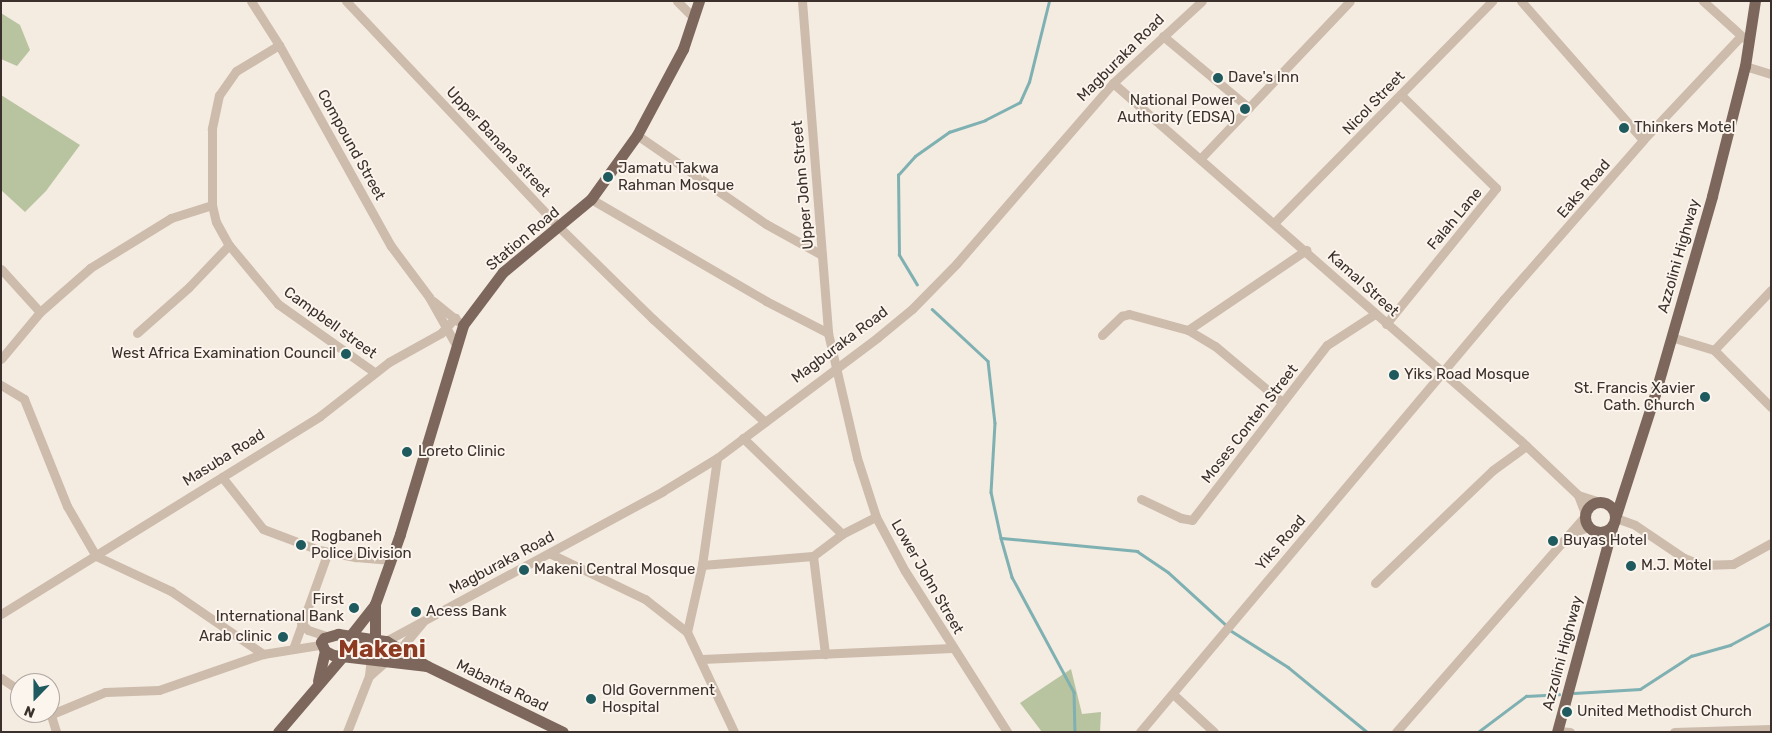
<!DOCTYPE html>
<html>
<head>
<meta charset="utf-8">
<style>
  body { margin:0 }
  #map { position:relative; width:1772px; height:733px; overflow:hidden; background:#f4ebe1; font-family:Rubik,sans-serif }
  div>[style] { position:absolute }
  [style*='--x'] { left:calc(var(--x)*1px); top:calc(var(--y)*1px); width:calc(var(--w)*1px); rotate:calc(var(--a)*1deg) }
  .green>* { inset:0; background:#b8c4a0 }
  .stream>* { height:2.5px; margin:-1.25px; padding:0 1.25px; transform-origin:1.25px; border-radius:1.25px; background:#7fb0b2 }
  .minor>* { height:9px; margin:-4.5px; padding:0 4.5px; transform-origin:4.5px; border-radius:4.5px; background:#cdbbac }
  .major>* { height:11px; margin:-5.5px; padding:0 5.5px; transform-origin:5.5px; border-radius:5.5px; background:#7d675c }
  .major>.ring { margin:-5.5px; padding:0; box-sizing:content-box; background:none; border:11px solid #7d675c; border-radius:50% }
  .dots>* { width:14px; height:14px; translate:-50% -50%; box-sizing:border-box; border:2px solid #fbf5ee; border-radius:50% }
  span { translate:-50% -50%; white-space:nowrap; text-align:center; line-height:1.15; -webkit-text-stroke:4px #fbf5ee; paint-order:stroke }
  .street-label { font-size:15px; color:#3b302b }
  .poi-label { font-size:15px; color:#3b302b }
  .left { translate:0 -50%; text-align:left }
  .right { translate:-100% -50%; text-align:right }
  .town-label { font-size:25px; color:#8c3b22; font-weight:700 }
  .frame { position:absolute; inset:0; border:2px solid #3b302b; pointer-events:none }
  .north { position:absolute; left:10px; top:673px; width:50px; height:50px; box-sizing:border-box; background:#fbf5ee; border:1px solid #aea6a0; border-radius:50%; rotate:202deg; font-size:14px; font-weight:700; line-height:20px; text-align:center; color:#3b302b }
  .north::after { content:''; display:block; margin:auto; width:18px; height:22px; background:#1f5a5e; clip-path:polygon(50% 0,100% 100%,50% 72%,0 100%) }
</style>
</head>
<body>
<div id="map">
  <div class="green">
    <div style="clip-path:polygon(1px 13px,20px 25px,30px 50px,17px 66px,1px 59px)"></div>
    <div style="clip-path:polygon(1px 95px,80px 145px,46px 191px,25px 212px,1px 190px)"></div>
    <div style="clip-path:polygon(1071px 669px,1082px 714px,1101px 712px,1100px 732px,1042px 732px,1020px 703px)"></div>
  </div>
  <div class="stream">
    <div style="--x:917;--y:285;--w:35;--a:-121"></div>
    <div style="--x:899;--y:255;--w:80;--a:-90.7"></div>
    <div style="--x:898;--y:175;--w:25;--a:-48"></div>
    <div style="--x:915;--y:156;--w:42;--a:-35.2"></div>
    <div style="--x:949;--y:132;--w:38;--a:-18"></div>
    <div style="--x:985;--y:120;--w:39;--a:-27"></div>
    <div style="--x:1020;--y:102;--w:22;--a:-66"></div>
    <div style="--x:1029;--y:82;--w:83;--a:-76.1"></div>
    <div style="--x:932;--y:309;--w:76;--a:42.9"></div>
    <div style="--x:988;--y:361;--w:62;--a:83.6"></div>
    <div style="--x:995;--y:423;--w:69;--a:93.3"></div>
    <div style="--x:991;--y:492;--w:47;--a:77.7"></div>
    <div style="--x:1001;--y:538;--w:41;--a:74.2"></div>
    <div style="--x:1012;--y:577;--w:131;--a:61.7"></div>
    <div style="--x:1074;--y:692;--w:40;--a:88.6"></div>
    <div style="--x:1002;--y:538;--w:136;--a:5.5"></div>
    <div style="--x:1137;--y:551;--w:37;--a:34"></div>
    <div style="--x:1168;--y:572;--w:77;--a:42.4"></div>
    <div style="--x:1230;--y:630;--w:69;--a:32.5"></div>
    <div style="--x:1288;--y:667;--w:102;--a:39.4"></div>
    <div style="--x:1574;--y:693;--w:66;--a:-3.5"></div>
    <div style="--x:1640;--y:689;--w:61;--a:-32.9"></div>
    <div style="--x:1691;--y:656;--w:41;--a:-15.8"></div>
    <div style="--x:1730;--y:645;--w:47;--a:-28.2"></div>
    <div style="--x:1478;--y:732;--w:60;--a:-36.9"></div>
    <div style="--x:1526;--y:696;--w:33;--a:-3"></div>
  </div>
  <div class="minor">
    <div style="--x:251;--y:1;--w:52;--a:57.5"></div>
    <div style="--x:279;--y:45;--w:230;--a:60.9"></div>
    <div style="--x:391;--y:246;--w:64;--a:53.3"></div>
    <div style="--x:429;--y:297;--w:55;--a:60.6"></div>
    <div style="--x:346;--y:1;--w:311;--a:46.7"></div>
    <div style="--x:559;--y:227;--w:132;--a:44.4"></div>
    <div style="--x:653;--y:319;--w:152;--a:42.6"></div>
    <div style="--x:677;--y:1;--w:24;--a:45"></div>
    <div style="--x:802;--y:1;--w:333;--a:85.5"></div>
    <div style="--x:828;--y:333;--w:128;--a:76.9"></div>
    <div style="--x:857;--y:458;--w:62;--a:72.1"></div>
    <div style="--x:876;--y:517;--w:61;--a:61.8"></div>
    <div style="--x:905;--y:571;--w:191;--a:57.6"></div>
    <div style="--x:1521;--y:1;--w:185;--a:48.7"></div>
    <div style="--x:1703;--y:1;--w:55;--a:42.1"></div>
    <div style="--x:1163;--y:36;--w:112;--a:39.9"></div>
    <div style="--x:279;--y:45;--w:50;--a:148.8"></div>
    <div style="--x:236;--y:71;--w:29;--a:125"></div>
    <div style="--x:219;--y:95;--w:35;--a:102"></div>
    <div style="--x:212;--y:129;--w:76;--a:90"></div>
    <div style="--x:212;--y:205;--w:17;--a:77"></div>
    <div style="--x:216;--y:222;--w:26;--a:61"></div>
    <div style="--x:229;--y:245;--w:77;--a:50.3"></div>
    <div style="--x:278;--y:304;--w:118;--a:35.3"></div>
    <div style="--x:1745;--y:66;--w:27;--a:17"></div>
    <div style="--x:1113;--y:83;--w:541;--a:41.26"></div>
    <div style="--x:1520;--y:440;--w:80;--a:43.5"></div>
    <div style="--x:1578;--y:495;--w:19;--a:69"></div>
    <div style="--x:637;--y:135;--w:157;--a:34.6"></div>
    <div style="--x:766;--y:224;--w:64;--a:29"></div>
    <div style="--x:1201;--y:158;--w:216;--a:-46.5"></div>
    <div style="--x:591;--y:199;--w:203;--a:30.2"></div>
    <div style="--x:766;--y:301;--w:70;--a:27.3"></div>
    <div style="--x:1275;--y:222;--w:310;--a:-45.5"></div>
    <div style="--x:1;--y:269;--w:58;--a:47.8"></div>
    <div style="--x:433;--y:301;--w:32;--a:39"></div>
    <div style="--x:1386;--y:324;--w:175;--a:-51"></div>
    <div style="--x:1496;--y:188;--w:133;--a:-135.6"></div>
    <div style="--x:1188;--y:330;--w:143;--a:-34.1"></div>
    <div style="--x:137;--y:333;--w:69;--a:-41.5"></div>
    <div style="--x:189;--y:287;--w:58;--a:-46.4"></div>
    <div style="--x:1102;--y:335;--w:28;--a:-44"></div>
    <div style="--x:1122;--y:316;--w:7;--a:-16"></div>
    <div style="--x:1129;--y:314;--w:61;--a:15.2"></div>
    <div style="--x:1188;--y:330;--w:31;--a:31"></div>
    <div style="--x:1215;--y:346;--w:87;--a:39.9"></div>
    <div style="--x:1671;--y:337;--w:45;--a:16.8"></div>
    <div style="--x:1714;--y:350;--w:81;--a:45"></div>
    <div style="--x:1714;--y:350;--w:83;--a:-46.5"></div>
    <div style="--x:1;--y:359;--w:61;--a:-50.3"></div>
    <div style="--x:40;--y:312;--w:67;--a:-41.3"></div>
    <div style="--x:90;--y:268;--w:95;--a:-31.7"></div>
    <div style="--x:171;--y:218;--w:43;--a:-17.6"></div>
    <div style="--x:1;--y:385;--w:27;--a:31"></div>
    <div style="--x:24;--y:399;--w:115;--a:68.1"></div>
    <div style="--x:67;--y:506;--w:58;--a:59.9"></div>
    <div style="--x:96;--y:556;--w:83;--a:25"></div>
    <div style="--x:171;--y:591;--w:112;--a:34.4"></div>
    <div style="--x:743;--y:438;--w:138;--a:44.1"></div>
    <div style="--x:222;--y:477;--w:66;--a:51.7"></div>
    <div style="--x:263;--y:529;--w:60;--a:20.6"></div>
    <div style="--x:319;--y:550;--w:38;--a:11"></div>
    <div style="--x:356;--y:557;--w:35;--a:5"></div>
    <div style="--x:1578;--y:495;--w:23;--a:18"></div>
    <div style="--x:1141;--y:499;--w:44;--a:25.4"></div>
    <div style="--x:1181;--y:518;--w:11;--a:10"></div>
    <div style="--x:1192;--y:520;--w:221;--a:-52.4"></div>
    <div style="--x:1327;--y:345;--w:57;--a:-32.9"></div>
    <div style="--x:1616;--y:518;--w:20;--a:20"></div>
    <div style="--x:1635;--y:525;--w:59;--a:34"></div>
    <div style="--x:1684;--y:558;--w:18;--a:22"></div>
    <div style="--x:1701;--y:565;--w:32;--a:-2"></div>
    <div style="--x:1733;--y:564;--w:43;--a:-28.9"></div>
    <div style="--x:1571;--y:533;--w:18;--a:-19"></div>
    <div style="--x:551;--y:554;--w:104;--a:25.6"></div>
    <div style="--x:645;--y:599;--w:53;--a:38.2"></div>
    <div style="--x:687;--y:632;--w:110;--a:64.8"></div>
    <div style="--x:813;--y:556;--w:99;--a:83"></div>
    <div style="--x:702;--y:565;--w:111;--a:-4.6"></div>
    <div style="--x:813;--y:556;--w:36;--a:-37"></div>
    <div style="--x:842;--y:534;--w:38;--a:-27"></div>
    <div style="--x:1375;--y:583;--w:163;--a:-43.8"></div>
    <div style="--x:1493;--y:470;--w:41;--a:-36"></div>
    <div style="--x:1;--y:614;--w:375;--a:-31.8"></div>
    <div style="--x:320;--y:416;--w:88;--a:-38"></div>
    <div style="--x:389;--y:362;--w:60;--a:-29.1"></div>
    <div style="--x:441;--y:333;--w:21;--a:-47"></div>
    <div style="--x:301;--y:623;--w:10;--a:45"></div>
    <div style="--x:308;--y:630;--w:20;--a:18"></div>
    <div style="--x:687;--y:632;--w:69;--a:-77.4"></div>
    <div style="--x:702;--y:565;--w:108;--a:-82"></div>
    <div style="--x:386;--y:641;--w:315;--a:-28.4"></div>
    <div style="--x:663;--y:491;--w:63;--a:-31.4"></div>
    <div style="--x:717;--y:458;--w:201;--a:-36.9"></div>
    <div style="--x:878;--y:337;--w:44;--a:-39.5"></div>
    <div style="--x:912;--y:309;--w:64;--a:-45.6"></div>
    <div style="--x:957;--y:263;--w:238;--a:-49.1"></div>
    <div style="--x:1113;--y:83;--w:121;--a:-42.7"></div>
    <div style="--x:293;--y:649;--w:103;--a:-70.2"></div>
    <div style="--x:702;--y:659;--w:250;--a:-2.5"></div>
    <div style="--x:369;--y:676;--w:43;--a:-41.2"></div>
    <div style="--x:401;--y:648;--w:34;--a:-50"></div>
    <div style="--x:1;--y:678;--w:23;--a:34"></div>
    <div style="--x:1173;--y:694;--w:56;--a:42.8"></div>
    <div style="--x:50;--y:712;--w:21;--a:73"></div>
    <div style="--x:52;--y:714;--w:57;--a:-22.5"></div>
    <div style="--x:105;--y:692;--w:54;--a:-2.1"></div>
    <div style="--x:159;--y:690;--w:110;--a:-19.1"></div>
    <div style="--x:263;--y:654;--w:58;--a:-9"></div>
    <div style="--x:1557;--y:731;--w:13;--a:4"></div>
    <div style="--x:347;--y:732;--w:60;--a:-68.6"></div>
    <div style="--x:369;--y:676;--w:18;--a:-84"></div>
    <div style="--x:1140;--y:732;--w:566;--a:-49.95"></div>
    <div style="--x:1504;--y:299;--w:211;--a:-48.8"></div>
    <div style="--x:1643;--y:140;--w:143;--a:-46.7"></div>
    <div style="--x:1396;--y:732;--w:287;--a:-48.8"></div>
    <div style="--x:1674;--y:732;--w:97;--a:-1.8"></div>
  </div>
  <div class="major">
    <div class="ring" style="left:1585px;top:502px;width:19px;height:19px"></div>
    <div style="--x:1616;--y:515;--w:127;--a:-72.1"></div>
    <div style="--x:1655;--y:394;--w:206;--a:-73.9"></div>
    <div style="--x:1712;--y:196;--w:134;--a:-75.8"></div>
    <div style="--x:1745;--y:66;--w:66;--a:-81.3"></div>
    <div style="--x:351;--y:635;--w:39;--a:-52"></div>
    <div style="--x:375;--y:638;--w:34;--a:-90"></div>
    <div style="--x:375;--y:604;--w:74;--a:-70.3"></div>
    <div style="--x:400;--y:534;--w:218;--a:-73.2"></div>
    <div style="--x:463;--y:325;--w:66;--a:-53"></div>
    <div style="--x:503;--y:272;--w:114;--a:-39.7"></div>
    <div style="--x:591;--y:199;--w:79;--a:-54.3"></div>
    <div style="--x:637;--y:135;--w:98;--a:-61.9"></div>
    <div style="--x:683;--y:49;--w:51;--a:-71.6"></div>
    <div style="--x:427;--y:666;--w:95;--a:-173.3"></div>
    <div style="--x:333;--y:655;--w:9;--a:-153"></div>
    <div style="--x:325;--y:651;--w:10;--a:-114"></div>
    <div style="--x:321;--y:642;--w:5;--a:-53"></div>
    <div style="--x:324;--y:638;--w:15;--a:-16"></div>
    <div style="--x:338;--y:634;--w:49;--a:8.3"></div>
    <div style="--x:386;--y:641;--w:48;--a:31.4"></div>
    <div style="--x:427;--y:666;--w:151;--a:25.9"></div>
    <div style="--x:318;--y:681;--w:31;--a:-77"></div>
    <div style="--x:278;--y:732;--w:99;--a:-49.5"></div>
    <div style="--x:1557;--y:732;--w:214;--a:-74.9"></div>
  </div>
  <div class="dots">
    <div style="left:1218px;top:78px;background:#1f5a5e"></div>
    <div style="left:1245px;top:109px;background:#1f5a5e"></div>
    <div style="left:1624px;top:128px;background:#1f5a5e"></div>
    <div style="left:608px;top:177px;background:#1f5a5e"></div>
    <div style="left:346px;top:354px;background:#1f5a5e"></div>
    <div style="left:1394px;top:375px;background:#1f5a5e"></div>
    <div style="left:1705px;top:397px;background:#1f5a5e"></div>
    <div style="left:407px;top:452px;background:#1f5a5e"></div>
    <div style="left:1553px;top:541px;background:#1f5a5e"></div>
    <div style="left:301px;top:545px;background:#1f5a5e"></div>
    <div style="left:1631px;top:566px;background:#1f5a5e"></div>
    <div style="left:524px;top:570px;background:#1f5a5e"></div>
    <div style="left:354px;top:608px;background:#1f5a5e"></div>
    <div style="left:416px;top:612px;background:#1f5a5e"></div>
    <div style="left:283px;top:637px;background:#1f5a5e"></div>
    <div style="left:591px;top:699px;background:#1f5a5e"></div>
    <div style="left:1567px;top:712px;background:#1f5a5e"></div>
  </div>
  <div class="street-label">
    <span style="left:1121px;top:58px;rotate:-45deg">Magburaka Road</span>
    <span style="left:1374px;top:103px;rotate:-46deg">Nicol Street</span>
    <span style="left:498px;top:142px;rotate:47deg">Upper Banana street</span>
    <span style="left:351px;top:145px;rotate:61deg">Compound Street</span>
    <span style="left:803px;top:185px;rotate:-95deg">Upper John Street</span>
    <span style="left:1584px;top:189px;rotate:-49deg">Eaks Road</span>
    <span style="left:1455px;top:219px;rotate:-50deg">Falah Lane</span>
    <span style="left:523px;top:239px;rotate:-40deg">Station Road</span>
    <span style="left:1679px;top:256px;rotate:-74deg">Azzolini Highway</span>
    <span style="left:1363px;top:284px;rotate:42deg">Kamal Street</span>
    <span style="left:330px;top:323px;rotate:36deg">Campbell street</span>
    <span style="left:840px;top:345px;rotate:-37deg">Magburaka Road</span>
    <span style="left:1250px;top:424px;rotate:-52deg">Moses Conteh Street</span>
    <span style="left:224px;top:458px;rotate:-32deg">Masuba Road</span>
    <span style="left:1281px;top:543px;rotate:-49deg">Yiks Road</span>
    <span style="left:502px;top:563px;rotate:-28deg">Magburaka Road</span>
    <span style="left:927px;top:577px;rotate:60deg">Lower John Street</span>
    <span style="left:1563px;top:653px;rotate:-75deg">Azzolini Highway</span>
    <span style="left:502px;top:686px;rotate:26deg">Mabanta Road</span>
  </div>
  <div class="poi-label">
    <span class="left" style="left:1228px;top:78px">Dave's Inn</span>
    <span class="right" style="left:1235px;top:109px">National Power<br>Authority (EDSA)</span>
    <span class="left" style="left:1634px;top:128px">Thinkers Motel</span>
    <span class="left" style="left:618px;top:177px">Jamatu Takwa<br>Rahman Mosque</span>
    <span class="right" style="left:336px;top:354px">West Africa Examination Council</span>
    <span class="left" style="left:1404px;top:375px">Yiks Road Mosque</span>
    <span class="right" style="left:1695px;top:397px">St. Francis Xavier<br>Cath. Church</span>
    <span class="left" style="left:418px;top:452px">Loreto Clinic</span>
    <span class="left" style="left:311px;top:545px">Rogbaneh<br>Police Division</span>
    <span class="left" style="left:1563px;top:541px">Buyas Hotel</span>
    <span class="left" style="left:1641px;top:566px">M.J. Motel</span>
    <span class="left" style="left:534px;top:570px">Makeni Central Mosque</span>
    <span class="right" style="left:344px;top:608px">First<br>International Bank</span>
    <span class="left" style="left:426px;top:612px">Acess Bank</span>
    <span class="right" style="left:272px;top:637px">Arab clinic</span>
    <span class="left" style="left:602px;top:699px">Old Government<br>Hospital</span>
    <span class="left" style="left:1577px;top:712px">United Methodist Church</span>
  </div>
  <div class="town-label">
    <span style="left:382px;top:649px">Makeni</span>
  </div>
  <div class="frame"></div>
  <div class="north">N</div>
</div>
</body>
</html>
